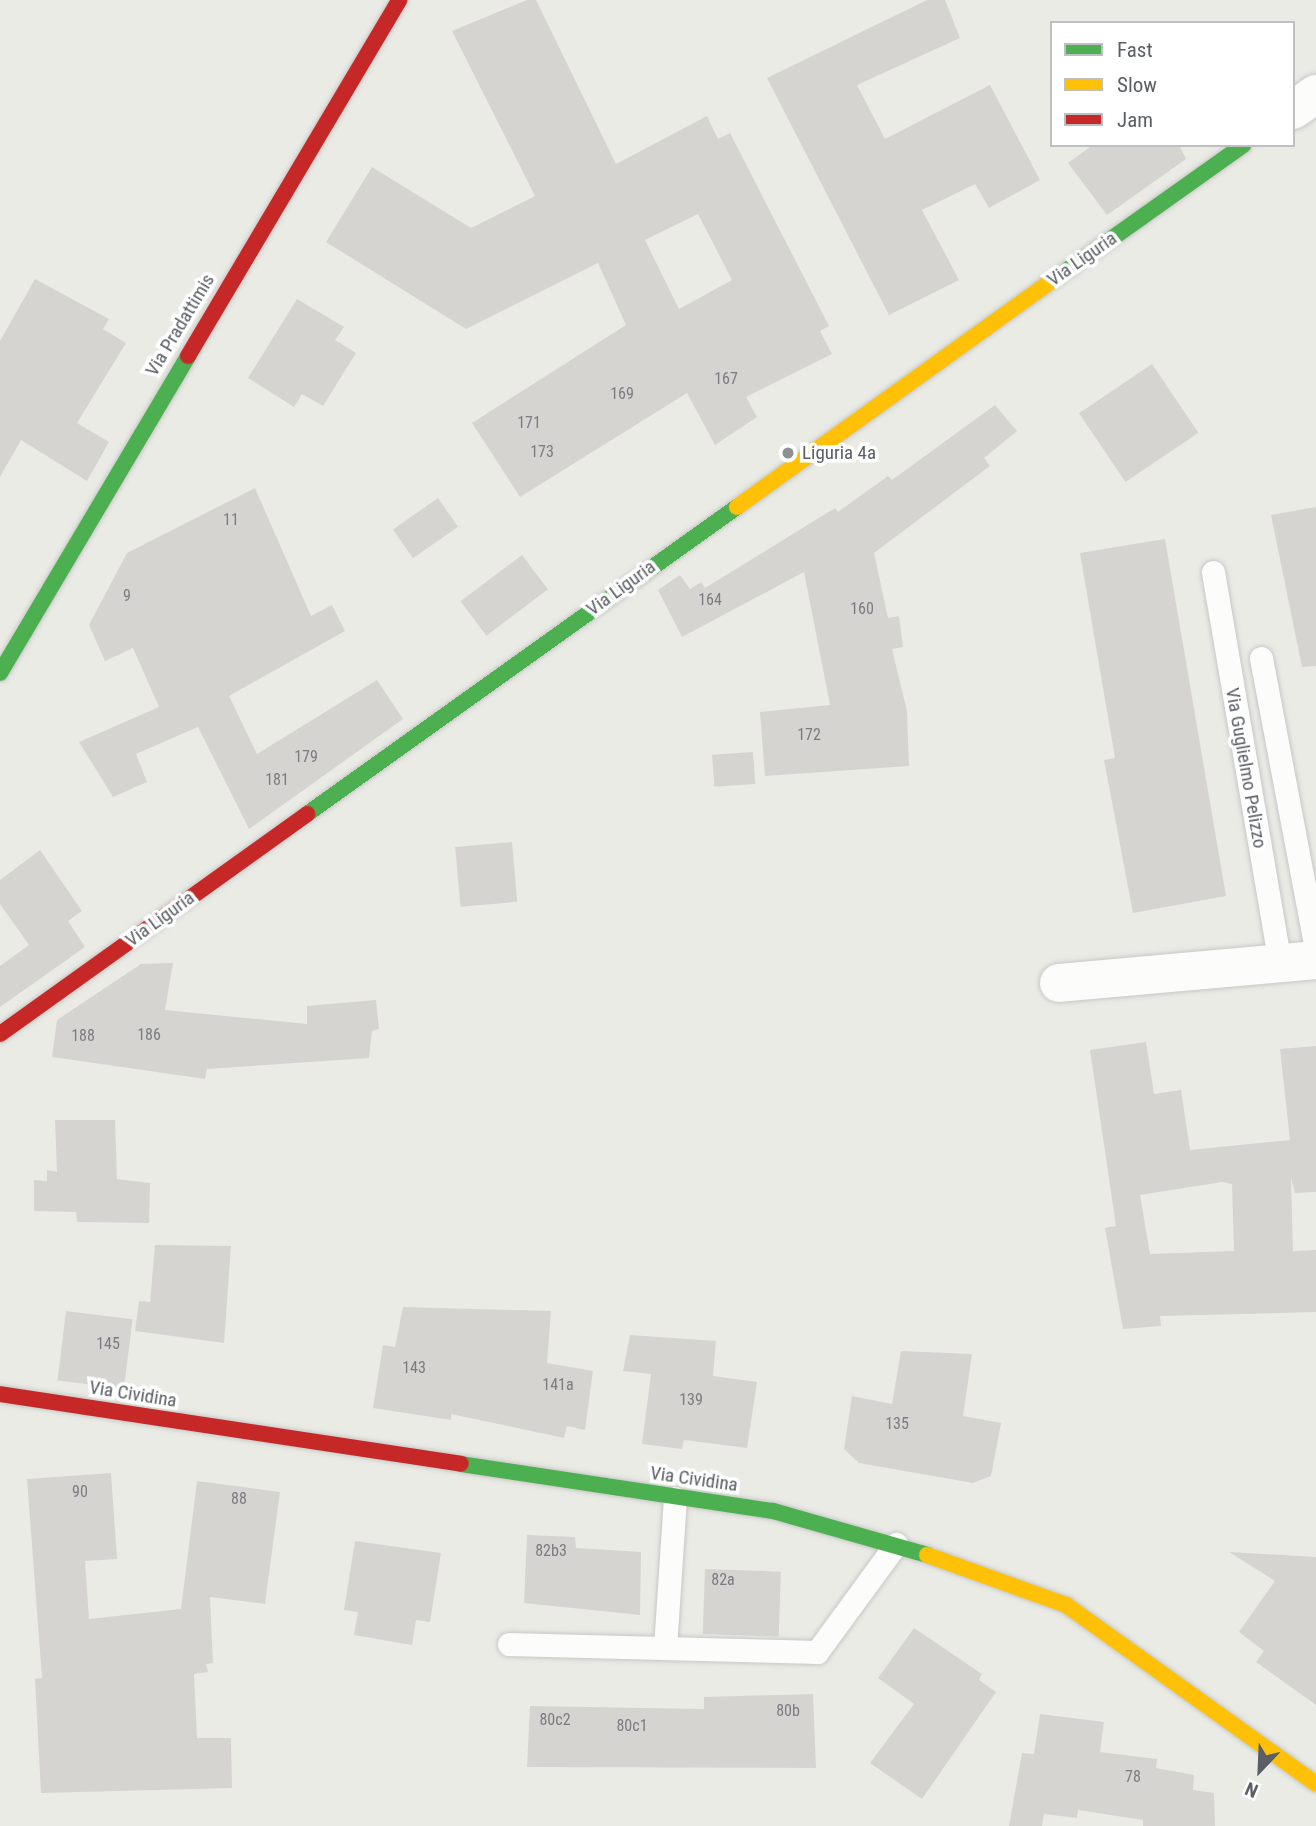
<!DOCTYPE html>
<html>
<head>
<meta charset="utf-8">
<style>
  body { margin:0 }
  #map { position:relative; width:1316px; height:1826px; overflow:hidden; background:#ebebe6; font-family:"Roboto Condensed",sans-serif }
  div>[style] { position:absolute }
  [style*='--x'] { left:calc(var(--x)*1px); top:calc(var(--y)*1px); width:calc(var(--w)*1px); rotate:calc(var(--a)*1deg) }
  .building>* { inset:0; background:#d5d4d1; transform-origin:0 0 }
  .roads { filter:drop-shadow(0 0 2px #c7c8c6) drop-shadow(0 0 2px #c7c8c6) }
  .lane>* { height:23px; margin:-11.5px; padding:0 11.5px; transform-origin:11.5px; border-radius:11.5px; background:#fcfcfb }
  .street>* { height:38px; margin:-19px; padding:0 19px; transform-origin:19px; border-radius:19px; background:#fcfcfb }
  .fast>* { height:16px; margin:-8px; padding:0 8px; transform-origin:8px; border-radius:8px; background:#4caf50 }
  .slow>* { height:16px; margin:-8px; padding:0 8px; transform-origin:8px; border-radius:8px; background:#ffc107 }
  .jam>* { height:16px; margin:-8px; padding:0 8px; transform-origin:8px; border-radius:8px; background:#c62828 }
  .dots>* { width:19px; height:19px; translate:-50% -50%; box-sizing:border-box; border:4px solid #fff; border-radius:50% }
  span { translate:-50% -50%; white-space:nowrap; text-align:center; line-height:1.15; -webkit-text-stroke:7px #fff; paint-order:stroke }
  .number-label { font-size:16px; color:#7a7c80 }
  .number-label span { -webkit-text-stroke-width:0 }
  .street-label { font-size:19px; color:#5b5e64 }
  .poi-label { font-size:19px; color:#5b5e64 }
  .left { translate:0 -50%; text-align:left }
  .legend { position:absolute; left:1050px; top:21px; width:245px; height:126px; box-sizing:border-box; background:#fff; border:2px solid #bdbfc1; margin:0; padding:9px 12px; list-style:none; font-size:21px; color:#5b5e64 }
  .legend li { display:flex; align-items:center; gap:14px; height:35px }
  .legend b { width:35px; border:2px solid #bdbfc1 }
  .north { position:absolute; left:1225px; top:1735px; width:70px; height:70px; -webkit-text-stroke:5px #fff; paint-order:stroke; rotate:203deg; font-size:19px; font-weight:700; line-height:28px; text-align:center; color:#5b5e64 }
  .north::after { content:''; display:block; margin:auto; width:24px; height:32px; background:#5b5e64; clip-path:polygon(50% 0,100% 100%,50% 72%,0 100%) }
</style>
</head>
<body>
<div id="map">
  <div class="building">
    <div style="clip-path:polygon(evenodd,527px 0,536px 0,616px 164px,707px 116px,718px 139px,730px 133px,829px 326px,820px 331px,832px 354px,746px 397px,757px 417px,715px 445px,687px 393px,520px 497px,472px 423px,626px 325px,598px 263px,466px 329px,326px 242px,372px 167px,471px 228px,535px 196px,452px 31px,527px 0,698px 214px,732px 280px,679px 309px,645px 240px,698px 214px)"></div>
    <div style="clip-path:polygon(927px 0,945px 0,960px 38px,857px 85px,885px 139px,990px 85px,1040px 180px,989px 208px,975px 184px,922px 210px,959px 280px,889px 315px,767px 78px)"></div>
    <div style="clip-path:polygon(1093px 145px,1179px 145px,1186px 159px,1107px 215px,1068px 163px)"></div>
    <div style="clip-path:polygon(35px 279px,109px 319px,103px 329px,126px 343px,77px 423px,109px 442px,87px 481px,21px 440px,0 477px,0 341px)"></div>
    <div style="clip-path:polygon(297px 299px,344px 327px,335px 340px,356px 353px,323px 406px,302px 394px,294px 407px,248px 378px)"></div>
    <div style="left:1152px;top:364px;width:83px;height:88px;rotate:56deg"></div>
    <div style="clip-path:polygon(995px 405px,1017px 431px,984px 458px,990px 466px,874px 553px,888px 618px,899px 616px,903px 647px,892px 649px,907px 711px,909px 766px,765px 776px,760px 712px,830px 705px,804px 572px,682px 637px,658px 590px,680px 575px,690px 589px,701px 582px,705px 588px,835px 508px,838px 512px,888px 476px,892px 480px)"></div>
    <div style="clip-path:polygon(255px 488px,311px 616px,332px 605px,345px 631px,229px 696px,257px 754px,377px 680px,403px 719px,249px 829px,198px 727px,136px 754px,147px 782px,113px 797px,79px 742px,159px 707px,133px 648px,105px 661px,89px 625px,127px 553px)"></div>
    <div style="left:438px;top:498px;width:35px;height:55px;rotate:55deg"></div>
    <div style="clip-path:polygon(1316px 507px,1316px 666px,1302px 667px,1271px 515px)"></div>
    <div style="clip-path:polygon(1165px 539px,1226px 896px,1133px 913px,1104px 760px,1115px 758px,1080px 553px)"></div>
    <div style="left:522px;top:555px;width:43px;height:77px;rotate:53deg"></div>
    <div style="left:753px;top:752px;width:32px;height:41px;rotate:86deg"></div>
    <div style="left:512px;top:842px;width:60px;height:57px;rotate:85deg"></div>
    <div style="clip-path:polygon(40px 850px,82px 911px,68px 921px,85px 947px,0 1007px,0 966px,29px 945px,0 904px,0 880px)"></div>
    <div style="clip-path:polygon(173px 963px,165px 1010px,307px 1024px,307px 1006px,376px 1000px,379px 1029px,372px 1031px,369px 1058px,207px 1069px,205px 1079px,52px 1057px,57px 1020px,141px 964px)"></div>
    <div style="clip-path:polygon(evenodd,1146px 1042px,1154px 1094px,1181px 1090px,1190px 1150px,1290px 1140px,1280px 1049px,1316px 1046px,1316px 1192px,1295px 1193px,1291px 1178px,1293px 1251px,1316px 1250px,1316px 1312px,1160px 1316px,1161px 1326px,1123px 1329px,1105px 1228px,1116px 1226px,1090px 1050px,1146px 1042px,1222px 1182px,1232px 1184px,1234px 1251px,1150px 1254px,1140px 1195px,1222px 1182px)"></div>
    <div style="clip-path:polygon(55px 1120px,115px 1120px,117px 1179px,150px 1183px,149px 1223px,77px 1222px,76px 1212px,34px 1211px,34px 1180px,47px 1181px,47px 1170px,57px 1172px)"></div>
    <div style="clip-path:polygon(155px 1245px,231px 1246px,224px 1343px,135px 1331px,139px 1301px,150px 1302px)"></div>
    <div style="clip-path:polygon(403px 1307px,551px 1311px,547px 1363px,593px 1371px,585px 1430px,567px 1426px,564px 1438px,451px 1414px,451px 1420px,373px 1408px,383px 1345px,395px 1347px)"></div>
    <div style="left:66px;top:1311px;width:67px;height:70px;rotate:7deg"></div>
    <div style="clip-path:polygon(630px 1335px,716px 1341px,713px 1376px,757px 1382px,747px 1448px,684px 1440px,682px 1449px,642px 1444px,651px 1374px,623px 1371px)"></div>
    <div style="clip-path:polygon(901px 1351px,972px 1354px,963px 1416px,1001px 1423px,991px 1476px,973px 1483px,859px 1463px,844px 1449px,852px 1396px,892px 1404px)"></div>
    <div style="clip-path:polygon(111px 1473px,117px 1559px,85px 1561px,89px 1619px,181px 1609px,197px 1481px,280px 1492px,265px 1604px,210px 1597px,213px 1663px,206px 1664px,208px 1672px,194px 1674px,197px 1738px,231px 1738px,232px 1788px,41px 1793px,35px 1679px,42px 1678px,27px 1479px)"></div>
    <div style="clip-path:polygon(527px 1535px,575px 1537px,576px 1548px,641px 1552px,640px 1615px,524px 1603px)"></div>
    <div style="clip-path:polygon(355px 1541px,441px 1553px,430px 1622px,416px 1620px,412px 1645px,354px 1635px,358px 1612px,344px 1610px)"></div>
    <div style="clip-path:polygon(1229px 1552px,1316px 1557px,1316px 1705px,1256px 1662px,1264px 1651px,1239px 1632px,1275px 1581px)"></div>
    <div style="left:705px;top:1569px;width:76px;height:65px;rotate:2deg"></div>
    <div style="clip-path:polygon(914px 1628px,982px 1674px,979px 1680px,996px 1692px,922px 1799px,870px 1763px,914px 1704px,878px 1678px)"></div>
    <div style="clip-path:polygon(813px 1694px,816px 1768px,527px 1767px,530px 1706px,704px 1709px,704px 1697px)"></div>
    <div style="clip-path:polygon(1040px 1714px,1104px 1722px,1100px 1752px,1157px 1759px,1156px 1768px,1194px 1775px,1193px 1790px,1214px 1793px,1215px 1826px,1143px 1826px,1143px 1820px,1078px 1810px,1077px 1818px,1044px 1814px,1042px 1826px,1009px 1826px,1022px 1753px,1034px 1754px)"></div>
  </div>
  <div class="roads">
    <div class="lane">
      <div style="--x:1213;--y:572;--w:397;--a:80.3"></div>
      <div style="--x:1261;--y:658;--w:296;--a:79.3"></div>
      <div style="--x:509;--y:1644;--w:308;--a:1.5"></div>
      <div style="--x:817;--y:1652;--w:134;--a:-53.8"></div>
      <div style="--x:665;--y:1648;--w:150;--a:-86.2"></div>
    </div>
    <div class="street">
      <div style="--x:1293;--y:110;--w:28;--a:-35"></div>
      <div style="--x:1059;--y:983;--w:258;--a:-5.1"></div>
    </div>
    <div class="fast">
      <div style="--x:1059;--y:276;--w:226;--a:-35.4"></div>
      <div style="--x:0;--y:673;--w:369;--a:-59.3"></div>
      <div style="--x:307;--y:814;--w:528;--a:-35.53"></div>
      <div style="--x:461;--y:1464;--w:316;--a:8.6"></div>
      <div style="--x:773;--y:1511;--w:160;--a:15.9"></div>
    </div>
    <div class="slow">
      <div style="--x:737;--y:507;--w:396;--a:-35.7"></div>
      <div style="--x:927;--y:1555;--w:148;--a:19.8"></div>
      <div style="--x:1066;--y:1605;--w:307;--a:35.6"></div>
    </div>
    <div class="jam">
      <div style="--x:188;--y:356;--w:414;--a:-59.3"></div>
      <div style="--x:0;--y:1034;--w:378;--a:-35.6"></div>
      <div style="--x:0;--y:1394;--w:466;--a:8.6"></div>
    </div>
  </div>
  <div class="dots">
    <div style="left:788px;top:453px;background:#8d8f92"></div>
  </div>
  <div class="number-label">
    <span style="left:726px;top:379px">167</span>
    <span style="left:622px;top:394px">169</span>
    <span style="left:529px;top:423px">171</span>
    <span style="left:542px;top:452px">173</span>
    <span style="left:231px;top:520px">11</span>
    <span style="left:127px;top:596px">9</span>
    <span style="left:710px;top:600px">164</span>
    <span style="left:862px;top:609px">160</span>
    <span style="left:809px;top:735px">172</span>
    <span style="left:306px;top:757px">179</span>
    <span style="left:277px;top:780px">181</span>
    <span style="left:149px;top:1035px">186</span>
    <span style="left:83px;top:1036px">188</span>
    <span style="left:108px;top:1344px">145</span>
    <span style="left:414px;top:1368px">143</span>
    <span style="left:558px;top:1385px">141a</span>
    <span style="left:691px;top:1400px">139</span>
    <span style="left:897px;top:1424px">135</span>
    <span style="left:80px;top:1492px">90</span>
    <span style="left:239px;top:1499px">88</span>
    <span style="left:551px;top:1551px">82b3</span>
    <span style="left:723px;top:1580px">82a</span>
    <span style="left:788px;top:1711px">80b</span>
    <span style="left:555px;top:1720px">80c2</span>
    <span style="left:632px;top:1726px">80c1</span>
    <span style="left:1133px;top:1777px">78</span>
  </div>
  <div class="street-label">
    <span style="left:1082px;top:259px;rotate:-35deg">Via Liguria</span>
    <span style="left:180px;top:325px;rotate:-59deg">Via Pradattimis</span>
    <span style="left:621px;top:588px;rotate:-36deg">Via Liguria</span>
    <span style="left:1246px;top:768px;rotate:80deg">Via Guglielmo Pelizzo</span>
    <span style="left:160px;top:919px;rotate:-36deg">Via Liguria</span>
    <span style="left:133px;top:1394px;rotate:9deg">Via Cividina</span>
    <span style="left:694px;top:1479px;rotate:8deg">Via Cividina</span>
  </div>
  <div class="poi-label">
    <span class="left" style="left:802px;top:453px">Liguria 4a</span>
  </div>
  <ul class="legend">
  <li><b style="height:9px;background:#4caf50"></b>Fast</li>
  <li><b style="height:9px;background:#ffc107"></b>Slow</li>
  <li><b style="height:9px;background:#c62828"></b>Jam</li>
  </ul>
  <div class="north">N</div>
</div>
</body>
</html>
